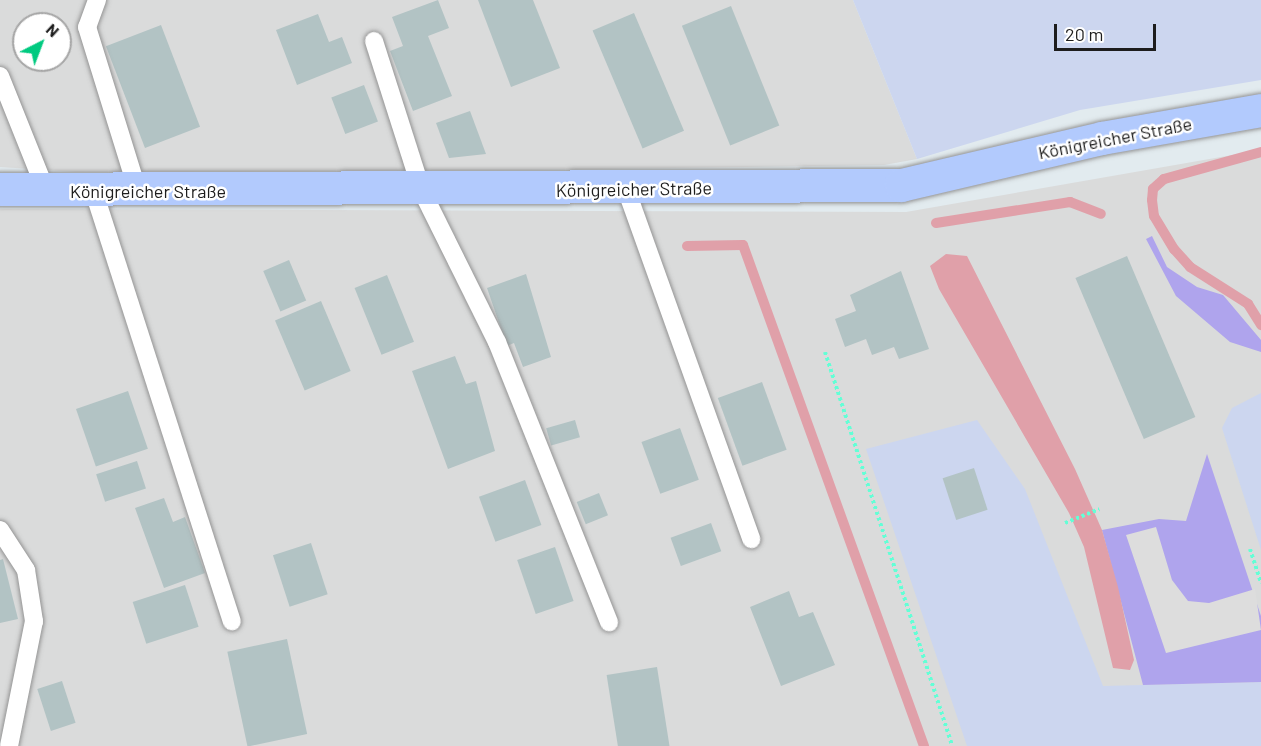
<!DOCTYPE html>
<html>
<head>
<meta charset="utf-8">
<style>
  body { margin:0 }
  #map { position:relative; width:1261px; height:746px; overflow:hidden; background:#e2ebef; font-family:Barlow,sans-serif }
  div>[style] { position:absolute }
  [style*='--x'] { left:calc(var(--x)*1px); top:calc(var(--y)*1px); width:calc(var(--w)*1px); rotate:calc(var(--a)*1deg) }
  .residential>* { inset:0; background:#dadbdb }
  .farmland>* { inset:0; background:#ccd6ef }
  .grass>* { inset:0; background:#afa4ed }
  .parking>* { inset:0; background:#ddd }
  .water>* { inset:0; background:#e0a0a9 }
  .stream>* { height:10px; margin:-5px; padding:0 5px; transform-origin:5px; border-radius:5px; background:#e0a0a9 }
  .building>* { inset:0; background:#b2c3c4; transform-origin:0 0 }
  .path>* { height:4px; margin-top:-2px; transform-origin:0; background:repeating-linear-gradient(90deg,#63ffd6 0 3px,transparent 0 6px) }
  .roads { filter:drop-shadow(0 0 2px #949494) drop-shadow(0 0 2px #949494) }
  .lane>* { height:18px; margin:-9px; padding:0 9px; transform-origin:9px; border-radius:9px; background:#fff }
  .secondary>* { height:33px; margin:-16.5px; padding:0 16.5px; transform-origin:16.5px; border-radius:16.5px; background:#b2cafd }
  span { translate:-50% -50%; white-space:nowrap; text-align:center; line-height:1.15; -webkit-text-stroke:5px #fff; paint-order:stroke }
  .street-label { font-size:18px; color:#1d1d1d }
  .north { position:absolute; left:12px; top:12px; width:60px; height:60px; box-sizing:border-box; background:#fff; border:2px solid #a5a5a5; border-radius:50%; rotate:42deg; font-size:16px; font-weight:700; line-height:24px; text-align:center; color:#1d1d1d }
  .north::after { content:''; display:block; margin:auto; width:21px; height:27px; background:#00ca80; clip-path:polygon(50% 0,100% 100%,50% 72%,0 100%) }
  .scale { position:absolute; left:1054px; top:24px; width:102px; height:27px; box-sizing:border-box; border:3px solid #1d1d1d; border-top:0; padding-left:8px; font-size:18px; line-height:21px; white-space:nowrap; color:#1d1d1d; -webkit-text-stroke:4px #fff; paint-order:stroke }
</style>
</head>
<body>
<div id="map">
  <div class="residential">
    <div style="clip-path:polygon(evenodd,0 0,853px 0,917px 159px,884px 165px,528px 170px,76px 172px,0 167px,0 0,24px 24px,60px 24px,60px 60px,24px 60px,24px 24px)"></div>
    <div style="clip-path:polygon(1261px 150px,1261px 746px,12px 746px,0 740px,0 209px,906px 212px)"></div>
  </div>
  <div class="farmland">
    <div style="clip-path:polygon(853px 0,1261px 0,1261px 80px,1080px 110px,917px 159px)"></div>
    <div style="clip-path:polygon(1261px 393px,1261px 550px,1222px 428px,1232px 408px)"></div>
    <div style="clip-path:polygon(977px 420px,1025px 489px,1103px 686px,1261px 682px,1261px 746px,967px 746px,866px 449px)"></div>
  </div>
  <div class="grass">
    <div style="clip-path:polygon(1152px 236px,1167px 267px,1197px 287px,1223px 295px,1261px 340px,1261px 352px,1230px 342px,1176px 296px,1146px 239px)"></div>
    <div style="clip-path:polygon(1207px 454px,1261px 616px,1261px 682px,1143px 685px,1102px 530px,1159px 519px,1186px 521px)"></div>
  </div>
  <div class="parking">
    <div style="clip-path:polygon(1156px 527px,1172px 580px,1188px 601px,1209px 603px,1255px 589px,1261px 630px,1166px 653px,1126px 535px)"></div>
  </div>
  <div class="water">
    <div style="clip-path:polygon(946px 254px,967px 256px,1075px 469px,1102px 530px,1118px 587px,1134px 660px,1130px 670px,1113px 668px,1084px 547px,1069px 513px,939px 289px,930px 266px)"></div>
  </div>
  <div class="stream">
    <div style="--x:1261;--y:152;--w:101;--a:164.4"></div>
    <div style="--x:1164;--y:179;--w:15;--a:138"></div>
    <div style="--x:1153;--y:189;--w:11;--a:95"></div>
    <div style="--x:1152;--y:200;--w:16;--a:83"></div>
    <div style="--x:1154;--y:216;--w:39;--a:59"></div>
    <div style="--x:1174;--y:249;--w:24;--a:48"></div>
    <div style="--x:1190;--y:267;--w:69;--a:32.5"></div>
    <div style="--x:1248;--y:304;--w:25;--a:58"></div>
    <div style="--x:936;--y:223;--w:136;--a:-8.9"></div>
    <div style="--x:1070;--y:202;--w:33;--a:21"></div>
    <div style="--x:687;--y:246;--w:56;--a:-1"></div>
    <div style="--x:743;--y:245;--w:533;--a:70.14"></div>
  </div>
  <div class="building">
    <div style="clip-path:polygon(438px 0,449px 28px,428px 36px,452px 96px,413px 111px,390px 51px,403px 46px,392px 17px)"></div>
    <div style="clip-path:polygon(478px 0,533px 0,560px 68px,511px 87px)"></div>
    <div style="left:731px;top:6px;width:129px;height:53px;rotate:68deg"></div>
    <div style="left:634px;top:13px;width:128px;height:45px;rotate:67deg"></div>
    <div style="clip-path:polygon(318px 14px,329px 42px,342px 37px,352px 63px,297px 85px,276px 30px)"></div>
    <div style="left:161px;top:25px;width:109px;height:59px;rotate:69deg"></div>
    <div style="left:364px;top:85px;width:39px;height:35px;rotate:69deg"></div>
    <div style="clip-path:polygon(470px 111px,486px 154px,449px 158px,436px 123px)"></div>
    <div style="left:1127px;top:256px;width:175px;height:56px;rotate:67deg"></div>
    <div style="left:289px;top:260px;width:44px;height:28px;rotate:67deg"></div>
    <div style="clip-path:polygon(901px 271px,929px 349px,899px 359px,894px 347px,872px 355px,866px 339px,845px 347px,835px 319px,856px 311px,850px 295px)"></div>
    <div style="clip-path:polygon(526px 274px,551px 357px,523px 367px,514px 343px,507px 346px,487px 288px)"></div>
    <div style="left:387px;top:275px;width:72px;height:35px;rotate:68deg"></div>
    <div style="left:321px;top:301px;width:76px;height:50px;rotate:67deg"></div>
    <div style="clip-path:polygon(455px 356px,466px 384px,476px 381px,495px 451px,448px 469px,412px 371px)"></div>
    <div style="left:762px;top:382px;width:72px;height:47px;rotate:70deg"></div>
    <div style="left:128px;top:391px;width:61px;height:55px;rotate:71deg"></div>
    <div style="left:575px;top:420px;width:18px;height:30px;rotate:74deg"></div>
    <div style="left:680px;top:428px;width:55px;height:41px;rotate:70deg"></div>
    <div style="left:137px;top:461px;width:29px;height:43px;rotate:72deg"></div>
    <div style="left:974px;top:468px;width:44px;height:33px;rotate:72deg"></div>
    <div style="left:525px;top:480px;width:48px;height:49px;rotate:70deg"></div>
    <div style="left:599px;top:493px;width:24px;height:24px;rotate:68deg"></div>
    <div style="clip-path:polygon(164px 498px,173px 522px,185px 517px,205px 573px,164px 588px,135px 508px)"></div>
    <div style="left:711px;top:523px;width:30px;height:43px;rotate:70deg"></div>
    <div style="left:311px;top:543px;width:54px;height:40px;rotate:72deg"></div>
    <div style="left:555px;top:547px;width:57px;height:40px;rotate:71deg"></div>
    <div style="clip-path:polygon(3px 559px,18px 619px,0 623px,0 560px)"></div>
    <div style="left:185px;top:585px;width:44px;height:55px;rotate:72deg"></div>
    <div style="clip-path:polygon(789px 591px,799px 617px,813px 612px,835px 665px,781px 686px,750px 607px)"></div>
    <div style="left:287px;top:639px;width:97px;height:61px;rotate:78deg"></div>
    <div style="left:657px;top:667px;width:80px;height:51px;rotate:81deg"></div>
    <div style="left:62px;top:681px;width:44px;height:26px;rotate:72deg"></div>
  </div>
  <div class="path">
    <div style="--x:825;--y:352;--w:414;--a:72.1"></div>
    <div style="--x:1065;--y:523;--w:37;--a:-22"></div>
    <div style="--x:1250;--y:549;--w:36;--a:72"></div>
  </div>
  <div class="roads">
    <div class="lane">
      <div style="--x:97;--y:0;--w:29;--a:110"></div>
      <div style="--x:87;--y:27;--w:173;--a:72.8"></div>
      <div style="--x:374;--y:41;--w:157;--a:72.3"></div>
      <div style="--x:422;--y:191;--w:169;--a:63.6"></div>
      <div style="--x:497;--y:342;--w:302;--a:68.2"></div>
      <div style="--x:0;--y:76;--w:124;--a:68.2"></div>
      <div style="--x:626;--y:189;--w:372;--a:70.3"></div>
      <div style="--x:94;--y:192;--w:451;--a:72.2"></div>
      <div style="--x:0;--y:530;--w:48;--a:57"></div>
      <div style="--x:26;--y:570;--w:52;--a:81.1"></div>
      <div style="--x:34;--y:621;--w:127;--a:101.3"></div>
    </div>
    <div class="secondary">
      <div style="--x:0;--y:189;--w:901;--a:-0.25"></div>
      <div style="--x:901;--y:185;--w:206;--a:-13.2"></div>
      <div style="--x:1102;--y:138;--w:161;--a:-10"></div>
    </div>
  </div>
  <div class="street-label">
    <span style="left:1115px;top:138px;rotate:-11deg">Königreicher Straße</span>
    <span style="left:634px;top:189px;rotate:-1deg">Königreicher Straße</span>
    <span style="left:148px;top:191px">Königreicher Straße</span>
  </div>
  <div class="north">N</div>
  <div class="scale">20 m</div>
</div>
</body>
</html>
